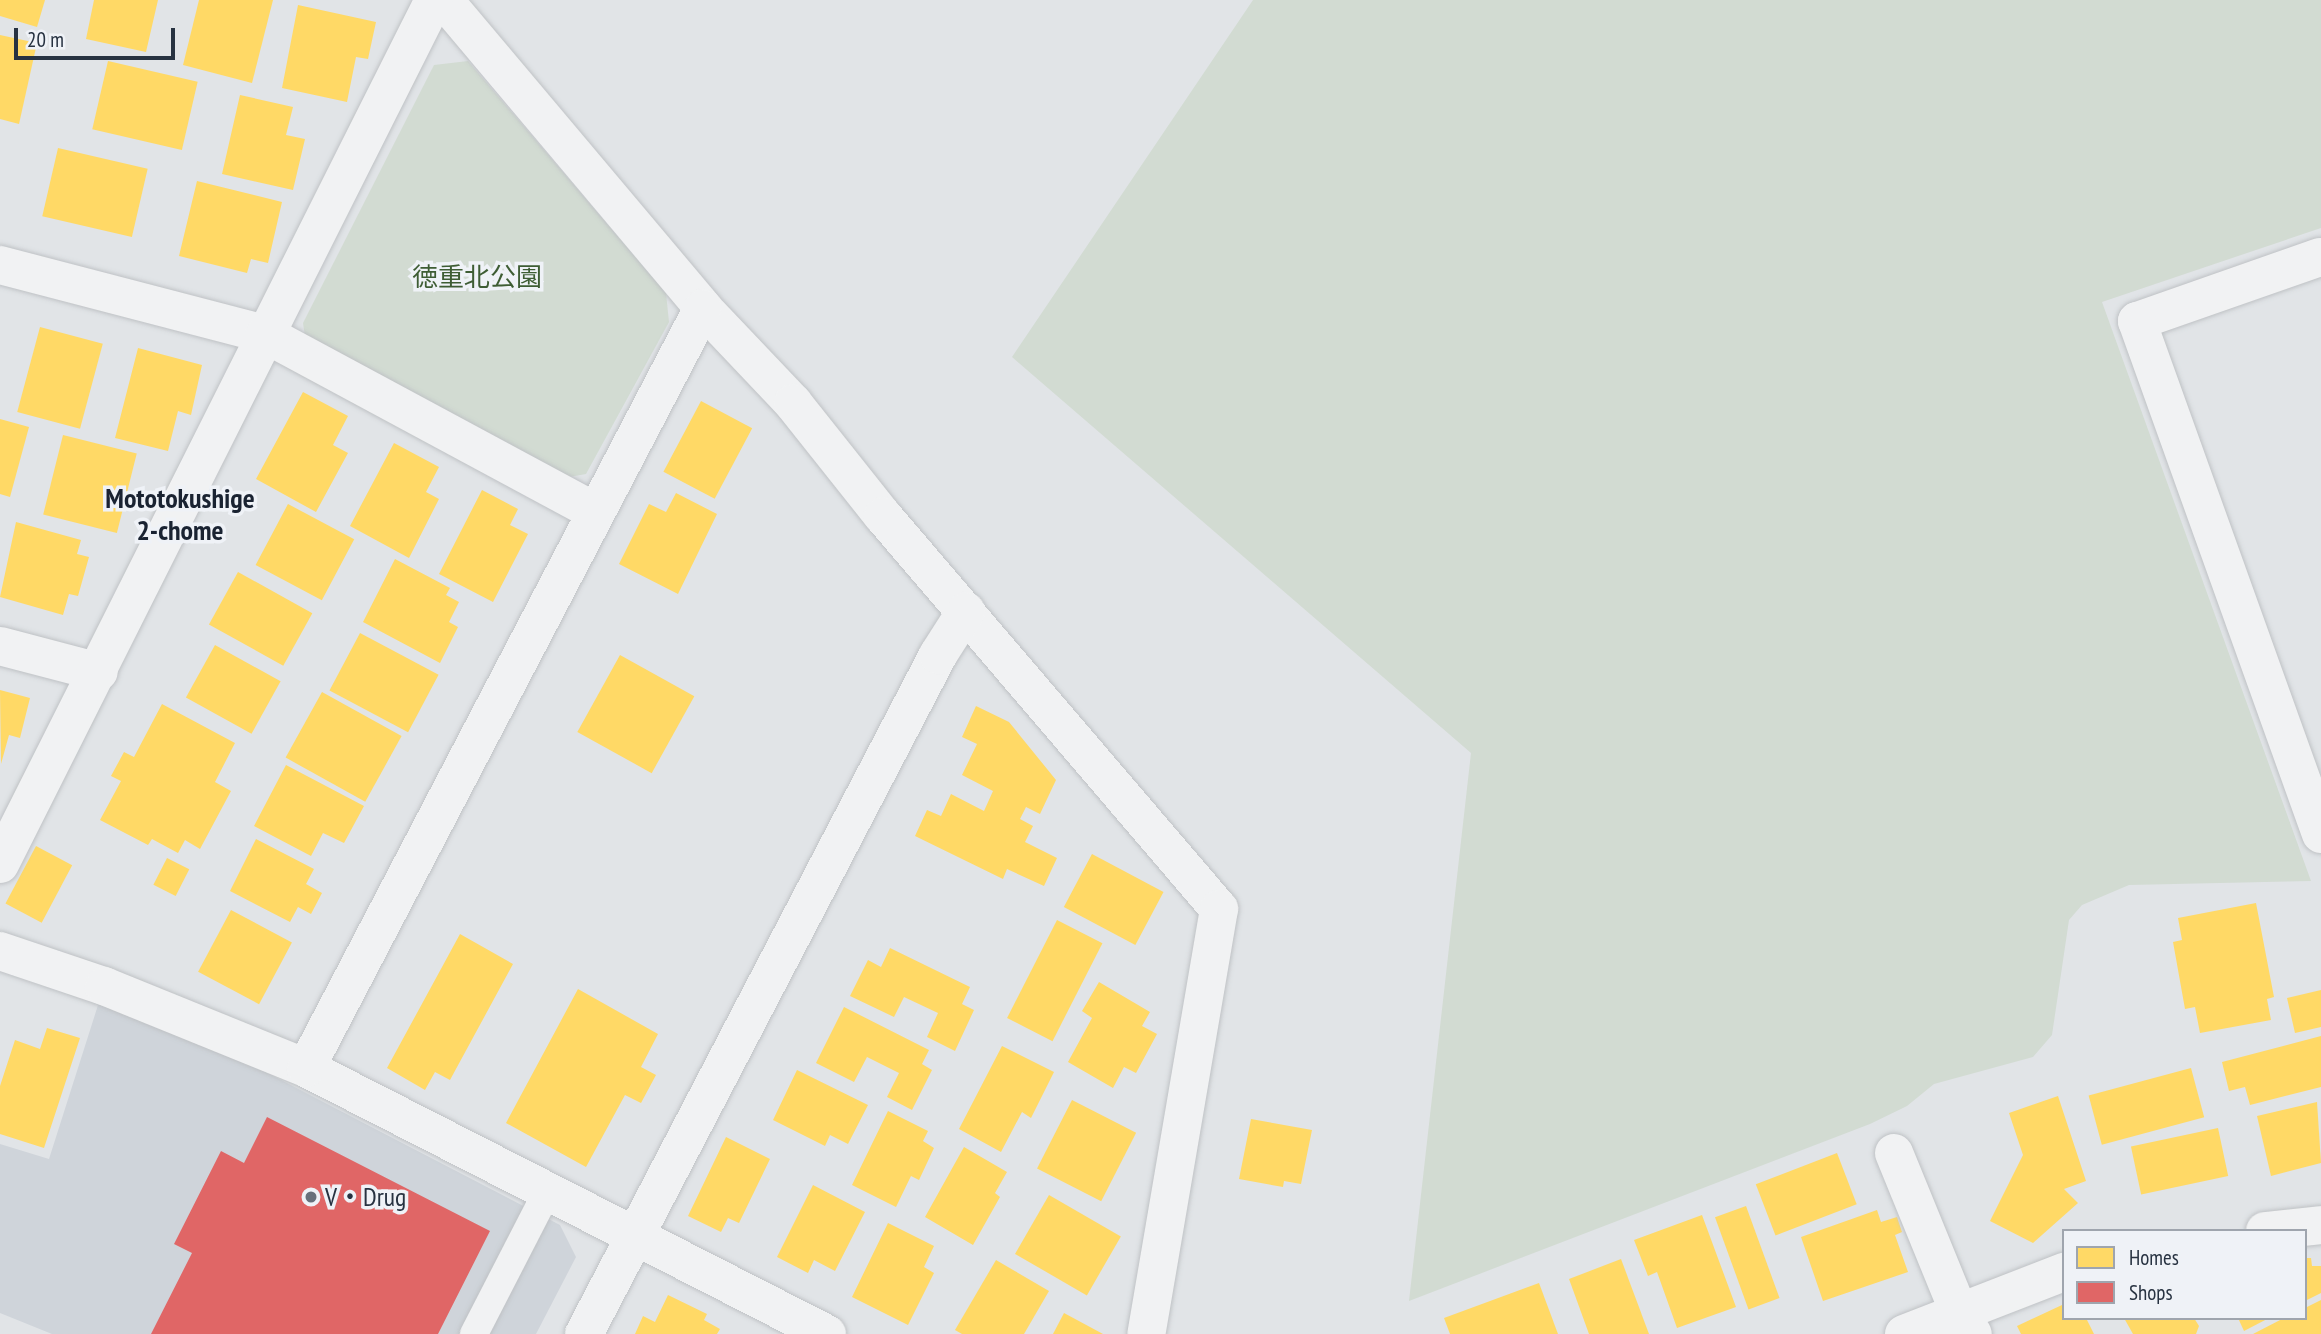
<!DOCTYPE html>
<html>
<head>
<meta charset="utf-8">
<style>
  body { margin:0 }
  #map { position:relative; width:2321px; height:1334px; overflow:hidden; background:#e1e4e7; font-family:"PT Sans Narrow","Noto Sans JP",sans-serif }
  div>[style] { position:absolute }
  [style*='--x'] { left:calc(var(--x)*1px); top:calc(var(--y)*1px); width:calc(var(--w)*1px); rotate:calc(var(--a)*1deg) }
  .built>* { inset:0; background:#cfd4da }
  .green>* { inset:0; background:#d2dbd2 }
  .homes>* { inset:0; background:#ffd966; transform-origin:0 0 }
  .shops>* { inset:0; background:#e06666 }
  .roads { filter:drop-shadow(0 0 2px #bfc2c5) drop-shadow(0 0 2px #bfc2c5) }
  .service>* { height:28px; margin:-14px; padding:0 14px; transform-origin:14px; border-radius:14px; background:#f1f2f3 }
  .minor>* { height:38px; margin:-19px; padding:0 19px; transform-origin:19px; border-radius:19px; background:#f1f2f3 }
  .dots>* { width:19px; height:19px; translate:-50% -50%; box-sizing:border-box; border:4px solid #eff2f7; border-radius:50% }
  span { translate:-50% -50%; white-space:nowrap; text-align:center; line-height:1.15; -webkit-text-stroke:7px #eff2f7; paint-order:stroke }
  .park-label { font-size:26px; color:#3e5d34 }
  .poi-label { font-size:26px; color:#273241 }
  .left { translate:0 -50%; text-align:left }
  .neighbourhood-label { font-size:28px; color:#1a2332; font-weight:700 }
  .legend { position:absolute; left:2062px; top:1229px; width:245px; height:91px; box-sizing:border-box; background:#eff2f7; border:2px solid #9fa5ae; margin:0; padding:9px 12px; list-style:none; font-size:21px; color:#273241 }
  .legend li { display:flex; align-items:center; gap:14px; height:35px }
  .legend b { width:35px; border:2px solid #9fa5ae }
  .scale { position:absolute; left:14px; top:28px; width:161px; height:32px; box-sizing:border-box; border:4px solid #273241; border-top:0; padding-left:9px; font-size:21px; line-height:24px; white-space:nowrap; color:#273241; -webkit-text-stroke:5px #eff2f7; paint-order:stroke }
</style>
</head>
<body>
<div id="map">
  <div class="built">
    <div style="clip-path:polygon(99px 1002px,256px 1067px,560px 1225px,576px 1257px,536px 1334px,52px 1334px,0 1313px,0 1144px,49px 1159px)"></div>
  </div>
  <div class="green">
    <div style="clip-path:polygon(1253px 0,2321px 0,2321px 228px,2102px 302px,2311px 881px,2129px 885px,2082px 905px,2069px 920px,2052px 1035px,2033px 1057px,1934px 1084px,1907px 1106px,1870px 1124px,1409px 1301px,1471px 753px,1012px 357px)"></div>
    <div style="clip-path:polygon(468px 61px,666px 293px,669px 322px,586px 474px,563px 478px,305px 336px,303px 323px,434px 65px)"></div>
  </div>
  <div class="homes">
    <div style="clip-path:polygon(0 0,45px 0,37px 27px,0 16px)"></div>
    <div style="clip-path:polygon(94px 0,158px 0,146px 52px,86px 39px)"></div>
    <div style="clip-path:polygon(199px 0,273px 0,252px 83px,183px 65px)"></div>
    <div style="clip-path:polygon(298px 5px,376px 22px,368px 59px,356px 57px,347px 102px,282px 88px)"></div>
    <div style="clip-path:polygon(0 35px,37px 43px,19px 124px,0 119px)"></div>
    <div style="left:108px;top:61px;width:92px;height:70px;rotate:13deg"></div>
    <div style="clip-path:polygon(240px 95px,293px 107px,286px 135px,305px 139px,293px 190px,222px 174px)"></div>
    <div style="left:58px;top:148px;width:92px;height:70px;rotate:13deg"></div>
    <div style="clip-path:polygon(197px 181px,282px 202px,268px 263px,251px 259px,247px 273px,179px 256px)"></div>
    <div style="left:40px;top:327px;width:65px;height:88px;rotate:15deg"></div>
    <div style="clip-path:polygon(138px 348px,202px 365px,191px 415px,178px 411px,168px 451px,115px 438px)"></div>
    <div style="clip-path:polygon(303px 392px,348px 416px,333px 445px,348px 453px,316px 512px,256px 479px)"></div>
    <div style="left:701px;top:401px;width:58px;height:80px;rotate:28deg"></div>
    <div style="clip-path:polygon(0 419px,29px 427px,10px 497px,0 494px)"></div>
    <div style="left:63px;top:435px;width:76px;height:82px;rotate:14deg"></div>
    <div style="clip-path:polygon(394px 443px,439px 467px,426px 492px,439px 499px,409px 558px,350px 526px)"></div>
    <div style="clip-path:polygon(482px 490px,518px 509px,510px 525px,528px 534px,493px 602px,439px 574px)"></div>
    <div style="clip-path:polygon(676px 493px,717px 514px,678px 594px,619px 564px,649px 504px,666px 512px)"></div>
    <div style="left:288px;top:504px;width:75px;height:69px;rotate:28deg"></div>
    <div style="clip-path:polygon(16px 522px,81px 540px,77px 554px,89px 557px,78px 596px,69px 594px,63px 615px,0 597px)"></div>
    <div style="clip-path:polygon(395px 559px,450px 588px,446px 595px,459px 602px,449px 622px,458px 627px,440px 663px,363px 622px)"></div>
    <div style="left:238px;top:572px;width:85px;height:60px;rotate:29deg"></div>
    <div style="left:360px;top:633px;width:89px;height:65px;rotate:28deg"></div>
    <div style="left:215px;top:645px;width:75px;height:60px;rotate:29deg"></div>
    <div style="left:620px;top:655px;width:85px;height:88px;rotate:29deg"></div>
    <div style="clip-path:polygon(0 690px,30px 698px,20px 738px,9px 735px,1px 764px)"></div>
    <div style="left:322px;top:692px;width:91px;height:75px;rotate:29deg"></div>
    <div style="clip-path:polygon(162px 704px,235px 743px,215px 782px,231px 791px,200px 849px,185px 840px,178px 853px,152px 839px,148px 845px,100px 820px,121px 781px,111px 776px,124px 752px,134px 757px)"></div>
    <div style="clip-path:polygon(976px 706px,1009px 722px,1056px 780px,1040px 814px,1026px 807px,1020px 819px,1033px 826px,1025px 842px,1057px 858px,1044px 886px,1007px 869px,1003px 879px,915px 836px,927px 810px,941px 816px,951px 794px,984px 811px,993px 791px,962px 775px,977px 744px,962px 737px)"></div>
    <div style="clip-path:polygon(286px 765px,364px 806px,344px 843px,323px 833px,311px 856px,254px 826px)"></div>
    <div style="clip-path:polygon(256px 839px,314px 869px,306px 884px,322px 893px,311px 914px,298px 907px,290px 922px,230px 891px)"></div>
    <div style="left:36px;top:846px;width:41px;height:65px;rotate:28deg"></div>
    <div style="left:1092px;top:854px;width:81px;height:60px;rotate:28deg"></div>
    <div style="left:167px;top:858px;width:25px;height:30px;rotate:27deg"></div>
    <div style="clip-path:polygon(2256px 903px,2274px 997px,2267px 999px,2271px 1020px,2200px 1033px,2195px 1007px,2185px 1009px,2173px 942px,2182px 940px,2178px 918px)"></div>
    <div style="left:231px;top:910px;width:69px;height:70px;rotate:28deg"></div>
    <div style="left:1057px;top:920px;width:51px;height:110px;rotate:27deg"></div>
    <div style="clip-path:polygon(460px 934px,513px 964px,450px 1080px,435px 1072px,425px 1090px,387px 1068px)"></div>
    <div style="clip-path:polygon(890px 948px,970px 987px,962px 1004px,974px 1010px,955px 1051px,927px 1037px,938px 1013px,904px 997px,894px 1017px,850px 996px,868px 960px,881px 967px)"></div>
    <div style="clip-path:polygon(1099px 982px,1150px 1012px,1142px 1026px,1157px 1034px,1136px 1073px,1124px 1067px,1113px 1088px,1068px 1062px,1092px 1018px,1082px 1011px)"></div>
    <div style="clip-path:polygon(578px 989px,658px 1034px,641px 1067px,656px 1075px,641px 1103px,625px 1095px,586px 1167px,506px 1123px)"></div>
    <div style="clip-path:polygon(2321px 990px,2321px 1027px,2295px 1033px,2287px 998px)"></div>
    <div style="clip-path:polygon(844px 1007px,929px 1050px,922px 1064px,932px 1070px,912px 1110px,887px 1097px,899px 1073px,867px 1057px,854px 1082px,816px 1063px)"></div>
    <div style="clip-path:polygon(47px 1028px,80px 1038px,44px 1148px,0 1134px,0 1086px,15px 1040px,40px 1049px)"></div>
    <div style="clip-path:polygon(2321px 1036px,2321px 1087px,2250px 1105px,2245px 1087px,2229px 1091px,2222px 1062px)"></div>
    <div style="clip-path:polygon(1002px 1046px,1054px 1072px,1031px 1118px,1022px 1112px,1001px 1152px,959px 1129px)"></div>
    <div style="left:2191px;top:1068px;width:51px;height:106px;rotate:75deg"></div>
    <div style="clip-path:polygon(797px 1070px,868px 1105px,848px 1144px,830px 1135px,825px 1146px,773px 1120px)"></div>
    <div style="clip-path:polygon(2058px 1096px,2086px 1181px,2064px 1189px,2078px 1203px,2033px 1243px,1990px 1221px,2023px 1155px,2009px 1113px)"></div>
    <div style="left:1072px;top:1100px;width:72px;height:77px;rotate:27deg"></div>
    <div style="clip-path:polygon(2317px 1102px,2321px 1163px,2271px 1176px,2257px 1116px)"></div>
    <div style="clip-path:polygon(888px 1111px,928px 1131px,923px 1141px,934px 1148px,919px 1180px,911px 1176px,896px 1207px,852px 1185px)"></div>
    <div style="clip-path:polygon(1251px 1119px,1312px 1130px,1301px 1184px,1284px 1181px,1283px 1187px,1239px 1179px)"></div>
    <div style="left:2218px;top:1128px;width:49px;height:89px;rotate:78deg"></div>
    <div style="clip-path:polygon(726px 1137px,770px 1159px,739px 1223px,728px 1218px,721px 1232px,688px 1216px)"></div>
    <div style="clip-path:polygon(964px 1147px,1007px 1172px,995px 1193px,1000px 1197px,973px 1245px,925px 1217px)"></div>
    <div style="left:1837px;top:1153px;width:55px;height:87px;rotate:69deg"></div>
    <div style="clip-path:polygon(813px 1185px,865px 1212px,835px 1271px,814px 1260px,808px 1273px,777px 1257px)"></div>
    <div style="left:1049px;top:1195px;width:83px;height:68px;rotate:30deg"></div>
    <div style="left:1746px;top:1206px;width:98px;height:33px;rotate:70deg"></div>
    <div style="clip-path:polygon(1877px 1210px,1881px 1222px,1897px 1217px,1902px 1232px,1895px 1235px,1908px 1272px,1823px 1301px,1801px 1237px)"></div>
    <div style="clip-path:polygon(1702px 1215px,1736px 1307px,1677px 1328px,1657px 1272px,1648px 1276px,1634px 1240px)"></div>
    <div style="clip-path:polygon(888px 1223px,934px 1246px,924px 1267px,934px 1273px,908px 1325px,852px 1297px)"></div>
    <div style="clip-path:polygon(2305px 1258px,2311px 1258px,2312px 1266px,2321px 1266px,2321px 1293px,2305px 1301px)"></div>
    <div style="clip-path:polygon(1621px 1259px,1649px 1334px,1589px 1334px,1569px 1279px)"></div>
    <div style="clip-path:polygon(996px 1260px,1049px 1291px,1024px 1334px,962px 1334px,955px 1330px)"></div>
    <div style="clip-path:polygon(1539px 1283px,1558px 1334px,1450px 1334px,1444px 1318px)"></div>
    <div style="clip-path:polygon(668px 1295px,707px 1314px,704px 1320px,720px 1329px,717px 1334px,635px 1334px,643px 1316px,655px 1322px)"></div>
    <div style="clip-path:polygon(2321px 1300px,2321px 1334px,2253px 1334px,2284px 1318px,2305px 1318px,2305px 1308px)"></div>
    <div style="clip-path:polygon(2062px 1305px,2064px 1318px,2086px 1318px,2094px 1334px,2021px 1334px,2017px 1326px)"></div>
    <div style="clip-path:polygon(1064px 1313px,1103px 1334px,1053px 1334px)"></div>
    <div style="clip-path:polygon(2124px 1318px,2194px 1318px,2199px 1326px,2196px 1334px,2133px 1334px)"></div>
    <div style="clip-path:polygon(2238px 1318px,2269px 1318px,2244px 1331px)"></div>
  </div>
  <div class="shops">
    <div style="clip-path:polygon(267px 1117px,490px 1231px,438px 1334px,151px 1334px,192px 1253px,174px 1244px,221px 1151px,244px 1163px)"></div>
  </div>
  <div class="roads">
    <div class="service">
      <div style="--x:474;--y:1334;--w:157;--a:-62.8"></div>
    </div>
    <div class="minor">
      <div style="--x:444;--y:0;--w:402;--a:49.9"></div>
      <div style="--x:703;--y:308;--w:131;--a:46.5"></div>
      <div style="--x:793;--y:403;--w:144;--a:51.5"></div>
      <div style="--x:883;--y:516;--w:517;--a:49.47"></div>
      <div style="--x:1219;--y:909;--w:431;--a:99.7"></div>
      <div style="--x:2320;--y:257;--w:194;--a:160.7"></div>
      <div style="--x:2137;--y:321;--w:545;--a:70.27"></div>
      <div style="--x:0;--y:265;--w:274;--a:14.6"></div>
      <div style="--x:265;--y:334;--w:375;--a:28.3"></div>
      <div style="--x:0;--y:646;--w:102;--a:14.7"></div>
      <div style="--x:0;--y:864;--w:967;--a:-63.33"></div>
      <div style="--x:0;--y:951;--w:110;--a:18.6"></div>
      <div style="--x:104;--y:986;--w:218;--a:22.1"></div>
      <div style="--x:306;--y:1068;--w:585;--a:27.05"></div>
      <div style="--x:306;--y:1068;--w:857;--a:-62.42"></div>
      <div style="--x:1894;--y:1153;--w:172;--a:67.8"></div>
      <div style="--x:1959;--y:1312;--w:26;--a:58"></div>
      <div style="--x:2265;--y:1231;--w:56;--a:-6.1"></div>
      <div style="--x:584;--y:1334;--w:766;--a:-62.46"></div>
      <div style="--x:938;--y:655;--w:52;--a:-57.5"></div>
      <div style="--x:1904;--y:1334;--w:172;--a:-21.2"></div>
    </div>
  </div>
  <div class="dots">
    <div style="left:311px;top:1197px;background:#68707b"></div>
  </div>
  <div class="park-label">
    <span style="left:477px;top:277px">徳重北公園</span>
  </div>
  <div class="poi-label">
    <span class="left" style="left:325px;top:1197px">V・Drug</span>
  </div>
  <div class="neighbourhood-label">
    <span style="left:180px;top:514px">Mototokushige<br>2-chome</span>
  </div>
  <ul class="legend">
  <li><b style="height:19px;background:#ffd966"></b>Homes</li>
  <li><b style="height:19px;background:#e06666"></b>Shops</li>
  </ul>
  <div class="scale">20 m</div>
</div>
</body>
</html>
